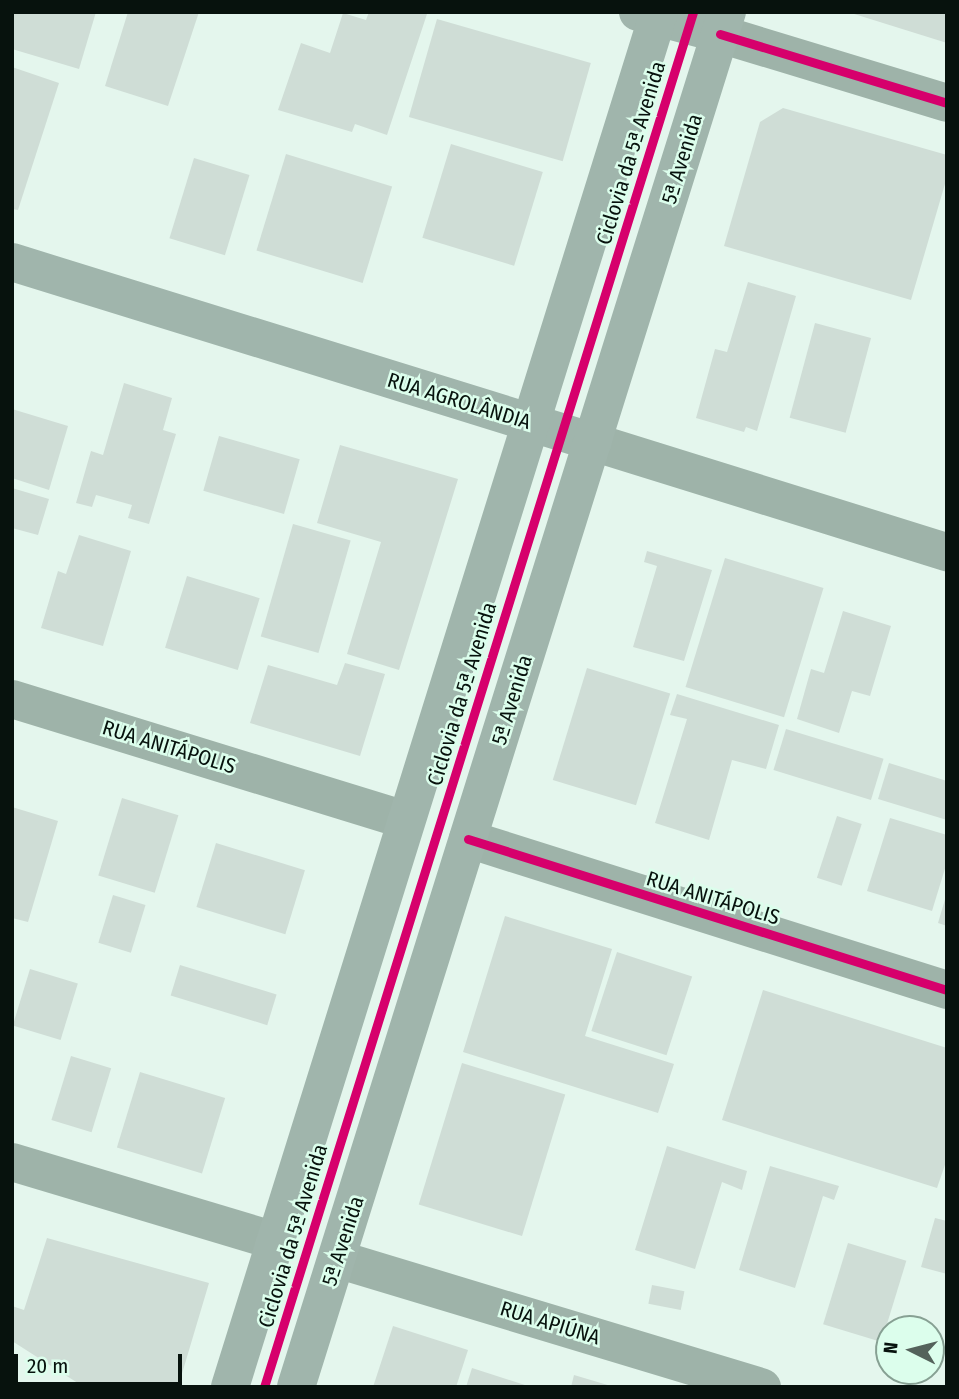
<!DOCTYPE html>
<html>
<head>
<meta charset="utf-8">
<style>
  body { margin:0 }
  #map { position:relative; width:959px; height:1399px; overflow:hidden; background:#e4f6ed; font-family:"Fira Sans Condensed",sans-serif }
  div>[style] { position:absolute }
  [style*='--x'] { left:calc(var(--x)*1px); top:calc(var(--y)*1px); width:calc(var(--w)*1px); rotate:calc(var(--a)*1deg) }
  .building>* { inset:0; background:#cfddd6; transform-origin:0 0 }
  .minor>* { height:38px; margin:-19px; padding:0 19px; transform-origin:19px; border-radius:19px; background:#9eb3a9 }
  .tertiary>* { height:38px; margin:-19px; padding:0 19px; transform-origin:19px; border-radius:19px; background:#9eb3a9 }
  .primary>* { height:38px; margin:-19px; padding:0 19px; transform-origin:19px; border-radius:19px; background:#a0b5ac }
  .cycleway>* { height:9px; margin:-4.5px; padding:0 4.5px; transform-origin:4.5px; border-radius:4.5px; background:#d6006c }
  span { translate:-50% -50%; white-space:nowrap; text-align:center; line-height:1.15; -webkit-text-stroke:5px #dcfeec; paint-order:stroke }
  .street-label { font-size:21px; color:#07120d }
  .frame { position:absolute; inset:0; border:14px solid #07120d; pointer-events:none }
  .north { position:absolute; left:875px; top:1315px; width:70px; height:70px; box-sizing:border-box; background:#dcfeec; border:2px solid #87a093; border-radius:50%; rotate:276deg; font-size:19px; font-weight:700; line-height:28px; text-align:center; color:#07120d }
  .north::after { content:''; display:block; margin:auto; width:24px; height:32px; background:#54625b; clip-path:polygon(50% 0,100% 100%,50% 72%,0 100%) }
  .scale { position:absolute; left:14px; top:1354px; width:168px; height:32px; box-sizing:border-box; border:4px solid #07120d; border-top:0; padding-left:9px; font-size:21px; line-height:24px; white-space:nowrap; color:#07120d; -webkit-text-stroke:5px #dcfeec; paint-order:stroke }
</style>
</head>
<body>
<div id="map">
  <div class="building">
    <div style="clip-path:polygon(12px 12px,96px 12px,79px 69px,12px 49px)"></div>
    <div style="clip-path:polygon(128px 12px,199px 12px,168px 106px,105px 86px)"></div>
    <div style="clip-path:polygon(369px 12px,427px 14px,387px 135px,355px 124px,352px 132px,278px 110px,301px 43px,330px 53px,343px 13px,366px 20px)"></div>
    <div style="clip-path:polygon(851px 12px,947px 12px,947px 43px,851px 13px)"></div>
    <div style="left:437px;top:19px;width:160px;height:102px;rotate:16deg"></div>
    <div style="clip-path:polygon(12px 67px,59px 83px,18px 210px,12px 209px)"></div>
    <div style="clip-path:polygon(783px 108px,947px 155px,947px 177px,911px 300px,724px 246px,760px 122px)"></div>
    <div style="left:451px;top:144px;width:96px;height:98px;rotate:17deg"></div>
    <div style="left:286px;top:154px;width:111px;height:101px;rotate:17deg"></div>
    <div style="left:194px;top:158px;width:58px;height:84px;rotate:17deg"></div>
    <div style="clip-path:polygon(748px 282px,796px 296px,757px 431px,746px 427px,744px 432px,696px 418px,715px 349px,727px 352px)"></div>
    <div style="left:815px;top:323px;width:58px;height:98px;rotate:15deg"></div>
    <div style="clip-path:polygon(124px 383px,172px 398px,163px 430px,176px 434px,149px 524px,128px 518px,132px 505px,96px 495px,92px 507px,76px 503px,91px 451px,103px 455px)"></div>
    <div style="clip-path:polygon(12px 409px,68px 426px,49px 490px,12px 478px)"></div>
    <div style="left:219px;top:436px;width:84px;height:57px;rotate:16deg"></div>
    <div style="clip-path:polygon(340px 445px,458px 479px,399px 670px,347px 654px,381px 542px,317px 523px)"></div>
    <div style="clip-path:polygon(12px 488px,49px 499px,38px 535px,12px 528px)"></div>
    <div style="left:293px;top:524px;width:60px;height:117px;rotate:16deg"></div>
    <div style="clip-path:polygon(79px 535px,131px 551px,103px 646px,41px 628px,58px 571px,66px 574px)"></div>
    <div style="clip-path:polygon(647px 551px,712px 570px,684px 661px,633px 647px,657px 566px,644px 562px)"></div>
    <div style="left:725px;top:558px;width:103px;height:135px;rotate:17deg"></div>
    <div style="left:187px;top:576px;width:76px;height:75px;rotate:17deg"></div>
    <div style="clip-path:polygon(843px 611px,891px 626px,870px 696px,852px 691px,839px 733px,797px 719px,811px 669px,824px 673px)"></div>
    <div style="clip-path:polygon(345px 663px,385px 674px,360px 756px,250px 723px,268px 665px,337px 685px)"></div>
    <div style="left:587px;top:668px;width:87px;height:117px;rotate:17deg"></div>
    <div style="clip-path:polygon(677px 694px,779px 725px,766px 769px,732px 760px,709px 840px,655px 823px,687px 719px,670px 715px)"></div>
    <div style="left:786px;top:729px;width:102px;height:43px;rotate:17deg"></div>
    <div style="clip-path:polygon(889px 763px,947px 781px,947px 820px,878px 799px)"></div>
    <div style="left:122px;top:798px;width:59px;height:81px;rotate:17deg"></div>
    <div style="clip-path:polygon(12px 807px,58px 821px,28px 922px,12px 918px)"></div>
    <div style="left:837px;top:816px;width:26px;height:65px;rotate:18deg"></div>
    <div style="clip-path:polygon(890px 818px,947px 835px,947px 862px,932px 911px,867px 891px)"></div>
    <div style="left:216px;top:843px;width:93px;height:67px;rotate:17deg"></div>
    <div style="left:113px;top:895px;width:34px;height:50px;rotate:17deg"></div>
    <div style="clip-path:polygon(946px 896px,947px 896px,947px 926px,938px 923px)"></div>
    <div style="clip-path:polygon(505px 916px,612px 949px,585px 1036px,674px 1064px,658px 1113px,463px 1052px)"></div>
    <div style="left:617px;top:952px;width:79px;height:83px;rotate:18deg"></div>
    <div style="left:180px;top:965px;width:101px;height:32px;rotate:17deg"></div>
    <div style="left:30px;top:969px;width:50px;height:59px;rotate:17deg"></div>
    <div style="clip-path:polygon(763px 990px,947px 1048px,947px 1159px,937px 1188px,722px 1120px)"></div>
    <div style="left:71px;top:1056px;width:42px;height:67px;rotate:17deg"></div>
    <div style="left:462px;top:1063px;width:108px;height:148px;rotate:17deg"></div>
    <div style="left:140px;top:1072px;width:89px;height:79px;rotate:17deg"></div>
    <div style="clip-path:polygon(667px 1146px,747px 1171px,742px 1190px,722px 1182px,695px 1269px,635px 1250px)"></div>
    <div style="clip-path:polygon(770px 1166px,839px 1186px,834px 1200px,823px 1196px,795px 1288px,739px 1270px)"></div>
    <div style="clip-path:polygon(935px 1218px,947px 1221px,947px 1274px,921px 1267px)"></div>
    <div style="clip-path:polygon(47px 1238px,209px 1283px,178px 1387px,84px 1387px,12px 1341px,12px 1306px,24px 1310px)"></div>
    <div style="left:848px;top:1243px;width:61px;height:85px;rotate:17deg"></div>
    <div style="left:652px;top:1285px;width:33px;height:19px;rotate:11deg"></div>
    <div style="clip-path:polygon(393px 1326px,468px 1350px,456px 1387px,373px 1387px)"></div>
    <div style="clip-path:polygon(472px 1368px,528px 1386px,528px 1387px,466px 1387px)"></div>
    <div style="clip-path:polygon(574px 1375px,611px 1386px,610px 1387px,571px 1387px)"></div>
  </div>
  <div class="minor">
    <div style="--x:12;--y:699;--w:412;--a:17.1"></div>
    <div style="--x:468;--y:839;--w:502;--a:17.5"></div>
    <div style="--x:12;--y:1162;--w:275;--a:16.7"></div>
    <div style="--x:337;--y:1259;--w:444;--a:16.8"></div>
  </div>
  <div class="tertiary">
    <div style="--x:720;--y:34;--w:237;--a:16.9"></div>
    <div style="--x:593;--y:442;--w:371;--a:17.3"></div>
  </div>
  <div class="primary">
    <div style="--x:638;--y:12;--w:85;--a:15"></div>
    <div style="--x:12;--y:262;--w:608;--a:17.21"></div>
    <div style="--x:230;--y:1387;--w:1440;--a:-72.67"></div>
    <div style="--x:296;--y:1387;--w:1441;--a:-72.6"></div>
  </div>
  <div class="cycleway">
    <div style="--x:720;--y:34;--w:237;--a:16.9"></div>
    <div style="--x:468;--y:839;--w:502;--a:17.5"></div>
    <div style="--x:264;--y:1387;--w:1440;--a:-72.67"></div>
  </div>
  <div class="street-label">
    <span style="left:631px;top:153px;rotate:-73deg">Ciclovia da 5ª Avenida</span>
    <span style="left:682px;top:159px;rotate:-73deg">5ª Avenida</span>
    <span style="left:459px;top:401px;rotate:17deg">RUA AGROLÂNDIA</span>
    <span style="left:462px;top:694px;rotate:-73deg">Ciclovia da 5ª Avenida</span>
    <span style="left:512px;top:700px;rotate:-73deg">5ª Avenida</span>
    <span style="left:169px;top:747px;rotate:17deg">RUA ANITÁPOLIS</span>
    <span style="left:713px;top:898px;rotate:17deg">RUA ANITÁPOLIS</span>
    <span style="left:293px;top:1236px;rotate:-73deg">Ciclovia da 5ª Avenida</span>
    <span style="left:343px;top:1241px;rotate:-72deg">5ª Avenida</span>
    <span style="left:550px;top:1323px;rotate:17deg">RUA APIÚNA</span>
  </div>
  <div class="frame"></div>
  <div class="north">N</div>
  <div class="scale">20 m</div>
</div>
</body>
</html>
